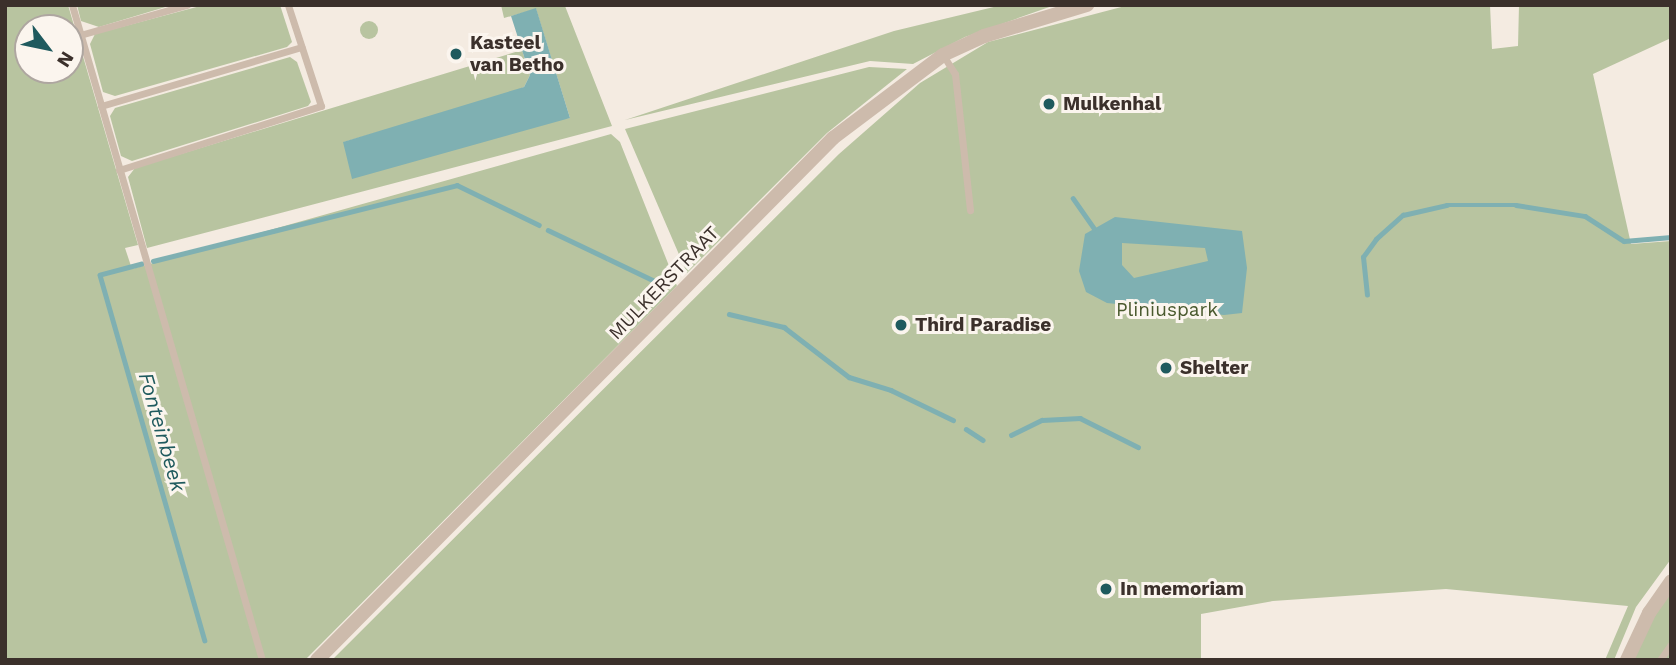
<!DOCTYPE html>
<html>
<head>
<meta charset="utf-8">
<style>
  body { margin:0 }
  #map { position:relative; width:1676px; height:665px; overflow:hidden; background:#f4ebe1; font-family:"Work Sans",sans-serif }
  div>[style] { position:absolute }
  [style*='--x'] { left:calc(var(--x)*1px); top:calc(var(--y)*1px); width:calc(var(--w)*1px); rotate:calc(var(--a)*1deg) }
  .green>* { inset:0; background:#b8c4a0 }
  .round { border-radius:50% }
  .water>* { inset:0; background:#7fb0b2 }
  .stream>* { height:4.5px; margin:-2.25px; padding:0 2.25px; transform-origin:2.25px; border-radius:2.25px; background:#7fb0b2 }
  .service>* { height:7px; margin:-3.5px; padding:0 3.5px; transform-origin:3.5px; border-radius:3.5px; background:#cdbbac }
  .minor>* { height:14px; margin:-7px; padding:0 7px; transform-origin:7px; border-radius:7px; background:#cdbbac }
  .dots>* { width:19px; height:19px; translate:-50% -50%; box-sizing:border-box; border:4px solid #fbf5ee; border-radius:50% }
  span { translate:-50% -50%; white-space:nowrap; text-align:center; line-height:1.15; -webkit-text-stroke:6px #fbf5ee; paint-order:stroke }
  .poi-label { font-size:19px; color:#3b302b; font-weight:700 }
  .left { translate:0 -50%; text-align:left }
  .street-label { font-size:19px; color:#3b302b }
  .park-label { font-size:19px; color:#4a5a2e }
  .water-label { font-size:21px; color:#1f5a5e; font-style:italic }
  .frame { position:absolute; inset:0; border:7px solid #3b302b; pointer-events:none }
  .north { position:absolute; left:14px; top:14px; width:70px; height:70px; box-sizing:border-box; background:#fbf5ee; border:2px solid #aea6a0; border-radius:50%; rotate:122deg; font-size:19px; font-weight:700; line-height:28px; text-align:center; color:#3b302b }
  .north::after { content:''; display:block; margin:auto; width:24px; height:32px; background:#1f5a5e; clip-path:polygon(50% 0,100% 100%,50% 72%,0 100%) }
</style>
</head>
<body>
<div id="map">
  <div class="green">
    <div style="clip-path:polygon(evenodd,5px 5px,68px 5px,138px 245px,125px 248px,132px 269px,611px 134px,620px 142px,677px 286px,305px 660px,5px 660px,5px 5px,28px 28px,70px 28px,70px 70px,28px 70px,28px 28px)"></div>
    <div style="clip-path:polygon(77px 5px,172px 5px,99px 27px,81px 21px)"></div>
    <div style="clip-path:polygon(204px 5px,280px 5px,292px 42px,287px 47px,115px 96px,103px 92px,90px 44px,95px 34px)"></div>
    <div style="clip-path:polygon(501px 5px,565px 6px,612px 126px,147px 248px,128px 177px,135px 168px,522px 50px,530px 75px,524px 87px,509px 94px,344px 142px,570px 118px,536px 9px,504px 18px)"></div>
    <div style="clip-path:polygon(1002px 5px,1055px 5px,965px 37px,913px 64px,870px 61px,625px 120px,894px 31px)"></div>
    <div style="clip-path:polygon(1129px 5px,1490px 5px,1492px 49px,1518px 46px,1519px 5px,1671px 5px,1671px 38px,1593px 74px,1631px 244px,1671px 241px,1671px 559px,1636px 607px,1614px 660px,1605px 660px,1628px 606px,1446px 589px,1273px 601px,1201px 614px,1201px 660px,332px 660px,839px 154px,920px 83px,988px 42px)"></div>
    <div class="round" style="left:360px;top:21px;width:18px;height:18px"></div>
    <div style="clip-path:polygon(290px 57px,297px 62px,311px 102px,308px 106px,132px 161px,121px 156px,110px 116px,115px 108px)"></div>
    <div style="clip-path:polygon(869px 67px,907px 69px,827px 133px,687px 273px,625px 129px)"></div>
    <div style="clip-path:polygon(1671px 590px,1671px 660px,1630px 660px,1647px 624px)"></div>
  </div>
  <div class="water">
    <div style="clip-path:polygon(536px 8px,570px 118px,352px 179px,343px 142px,524px 87px,530px 75px,511px 16px)"></div>
    <div style="clip-path:polygon(evenodd,1115px 217px,1242px 231px,1247px 268px,1242px 313px,1224px 315px,1107px 303px,1086px 292px,1079px 271px,1085px 234px,1115px 217px,1122px 243px,1205px 248px,1208px 261px,1134px 278px,1122px 265px,1122px 243px)"></div>
  </div>
  <div class="stream">
    <div style="--x:1073;--y:198;--w:37;--a:55"></div>
    <div style="--x:548;--y:230;--w:119;--a:25.5"></div>
    <div style="--x:153;--y:261;--w:313;--a:-14"></div>
    <div style="--x:457;--y:185;--w:91;--a:26"></div>
    <div style="--x:142;--y:264;--w:43;--a:165.3"></div>
    <div style="--x:100;--y:275;--w:380;--a:74"></div>
    <div style="--x:1367;--y:295;--w:38;--a:-96"></div>
    <div style="--x:1363;--y:257;--w:22;--a:-54"></div>
    <div style="--x:1376;--y:239;--w:36;--a:-42"></div>
    <div style="--x:1403;--y:215;--w:45;--a:-12.8"></div>
    <div style="--x:1447;--y:205;--w:69;--a:0"></div>
    <div style="--x:1516;--y:205;--w:70;--a:9.1"></div>
    <div style="--x:1585;--y:216;--w:46;--a:32.7"></div>
    <div style="--x:1624;--y:241;--w:47;--a:-4.9"></div>
    <div style="--x:729;--y:314;--w:57;--a:13.3"></div>
    <div style="--x:784;--y:327;--w:82;--a:37.6"></div>
    <div style="--x:849;--y:377;--w:44;--a:17.2"></div>
    <div style="--x:891;--y:390;--w:69;--a:25.8"></div>
    <div style="--x:966;--y:429;--w:20;--a:33"></div>
    <div style="--x:1011;--y:435;--w:34;--a:-26"></div>
    <div style="--x:1042;--y:420;--w:38;--a:-3"></div>
    <div style="--x:1080;--y:418;--w:65;--a:26.6"></div>
  </div>
  <div class="service">
    <div style="--x:72;--y:5;--w:682;--a:73.82"></div>
    <div style="--x:80;--y:35;--w:111;--a:-15.7"></div>
    <div style="--x:943;--y:55;--w:22;--a:58"></div>
    <div style="--x:955;--y:74;--w:137;--a:83.7"></div>
    <div style="--x:101;--y:106;--w:209;--a:-16.4"></div>
    <div style="--x:119;--y:170;--w:212;--a:-17.6"></div>
    <div style="--x:321;--y:106;--w:106;--a:-108.1"></div>
    <div style="--x:1660;--y:660;--w:19;--a:-55"></div>
  </div>
  <div class="minor">
    <div style="--x:317;--y:660;--w:734;--a:-45.33"></div>
    <div style="--x:833;--y:138;--w:138;--a:-37"></div>
    <div style="--x:943;--y:55;--w:45;--a:-24.9"></div>
    <div style="--x:984;--y:36;--w:108;--a:-16.8"></div>
    <div style="--x:1627;--y:660;--w:52;--a:-64.9"></div>
    <div style="--x:1649;--y:613;--w:39;--a:-55"></div>
  </div>
  <div class="dots">
    <div style="left:456px;top:54px;background:#1f5a5e"></div>
    <div style="left:1049px;top:104px;background:#1f5a5e"></div>
    <div style="left:901px;top:325px;background:#1f5a5e"></div>
    <div style="left:1166px;top:368px;background:#1f5a5e"></div>
    <div style="left:1106px;top:589px;background:#1f5a5e"></div>
  </div>
  <div class="poi-label">
    <span class="left" style="left:470px;top:54px">Kasteel<br>van Betho</span>
    <span class="left" style="left:1063px;top:104px">Mulkenhal</span>
    <span class="left" style="left:915px;top:325px">Third Paradise</span>
    <span class="left" style="left:1180px;top:368px">Shelter</span>
    <span class="left" style="left:1120px;top:589px">In memoriam</span>
  </div>
  <div class="street-label">
    <span style="left:664px;top:283px;rotate:-46deg">MULKERSTRAAT</span>
  </div>
  <div class="park-label">
    <span style="left:1167px;top:310px">Pliniuspark</span>
  </div>
  <div class="water-label">
    <span style="left:162px;top:432px;rotate:74deg">Fonteinbeek</span>
  </div>
  <div class="frame"></div>
  <div class="north">N</div>
</div>
</body>
</html>
